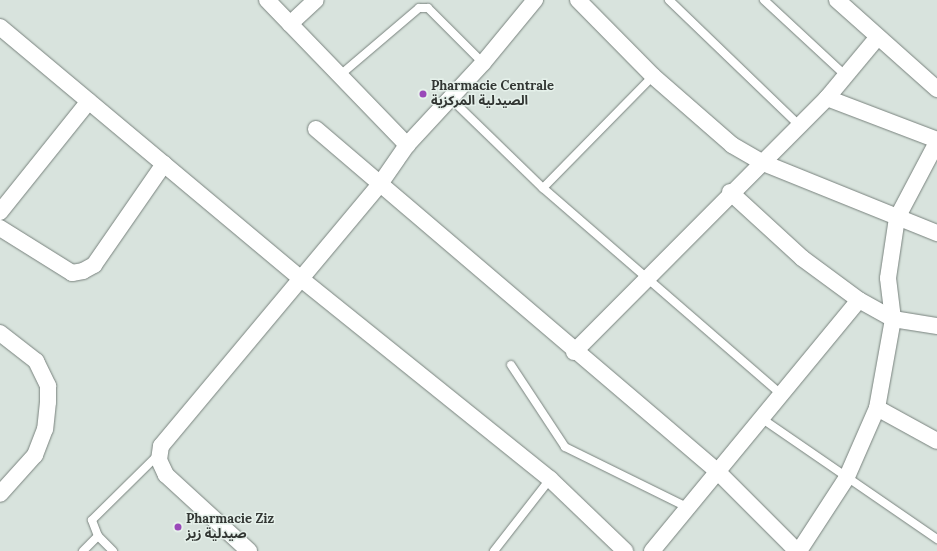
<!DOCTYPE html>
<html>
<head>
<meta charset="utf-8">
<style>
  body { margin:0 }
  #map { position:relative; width:937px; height:551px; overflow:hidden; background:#d8e3dd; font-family:Lora,"Noto Sans Arabic",serif }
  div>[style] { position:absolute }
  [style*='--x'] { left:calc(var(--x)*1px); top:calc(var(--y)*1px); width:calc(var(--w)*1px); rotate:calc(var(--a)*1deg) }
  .roads { filter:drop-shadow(0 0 1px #78827d) drop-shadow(0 0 1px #78827d) }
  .lane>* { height:8px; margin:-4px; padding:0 4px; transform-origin:4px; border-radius:4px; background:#fff }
  .street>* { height:16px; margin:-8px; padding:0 8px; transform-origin:8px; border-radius:8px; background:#fff }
  .dots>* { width:11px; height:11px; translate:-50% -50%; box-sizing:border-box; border:2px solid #e5f0ea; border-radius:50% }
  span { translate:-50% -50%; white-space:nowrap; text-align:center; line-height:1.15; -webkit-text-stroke:3px #e5f0ea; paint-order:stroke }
  .poi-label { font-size:13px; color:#323633; font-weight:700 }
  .left { translate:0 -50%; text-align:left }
</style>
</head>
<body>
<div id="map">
  <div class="roads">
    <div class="lane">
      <div style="--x:669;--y:0;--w:179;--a:43.9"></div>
      <div style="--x:764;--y:0;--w:112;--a:42.8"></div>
      <div style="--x:339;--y:76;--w:105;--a:-40.4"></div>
      <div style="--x:419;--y:8;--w:9;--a:0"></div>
      <div style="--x:428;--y:8;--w:78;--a:45"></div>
      <div style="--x:451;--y:99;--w:128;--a:44.1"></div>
      <div style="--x:543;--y:188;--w:316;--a:40.9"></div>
      <div style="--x:543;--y:188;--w:157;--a:-45.5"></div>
      <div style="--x:511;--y:365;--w:98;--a:56.6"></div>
      <div style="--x:565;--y:447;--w:136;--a:26.2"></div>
      <div style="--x:761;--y:418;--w:214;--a:34.5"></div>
      <div style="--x:83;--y:551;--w:21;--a:-45"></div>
      <div style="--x:113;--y:551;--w:21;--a:-135"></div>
      <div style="--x:98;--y:536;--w:17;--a:-111"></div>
      <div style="--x:92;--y:520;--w:94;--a:-44.6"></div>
      <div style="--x:494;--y:551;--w:91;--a:-52.1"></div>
    </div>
    <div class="street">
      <div style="--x:267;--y:0;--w:202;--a:46"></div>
      <div style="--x:578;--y:0;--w:107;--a:45.4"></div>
      <div style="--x:653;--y:76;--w:105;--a:41.1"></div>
      <div style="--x:732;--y:145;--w:34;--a:30"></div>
      <div style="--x:761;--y:162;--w:190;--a:22"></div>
      <div style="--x:837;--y:0;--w:134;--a:41.7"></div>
      <div style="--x:290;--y:24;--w:35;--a:-43"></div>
      <div style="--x:0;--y:27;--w:391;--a:39.9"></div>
      <div style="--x:300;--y:278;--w:321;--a:38.8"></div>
      <div style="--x:550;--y:479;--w:104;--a:43.8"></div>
      <div style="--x:827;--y:98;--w:118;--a:20.9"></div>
      <div style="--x:316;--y:129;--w:527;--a:40.46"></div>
      <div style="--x:717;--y:471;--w:113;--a:45"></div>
      <div style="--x:730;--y:192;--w:98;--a:42.5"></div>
      <div style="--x:802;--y:258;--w:71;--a:36.4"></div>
      <div style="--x:859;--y:300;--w:39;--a:29"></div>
      <div style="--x:893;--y:319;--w:45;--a:9"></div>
      <div style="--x:0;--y:212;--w:142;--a:-51.3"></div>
      <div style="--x:0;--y:228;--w:85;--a:32"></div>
      <div style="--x:72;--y:273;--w:11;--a:-10"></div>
      <div style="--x:83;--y:271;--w:13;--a:-29"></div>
      <div style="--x:94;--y:265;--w:123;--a:-55.3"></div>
      <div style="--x:0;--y:333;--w:46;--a:37.9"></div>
      <div style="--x:36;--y:361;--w:28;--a:64"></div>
      <div style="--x:48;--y:386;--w:16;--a:90"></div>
      <div style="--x:48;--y:402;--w:27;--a:96"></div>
      <div style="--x:45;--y:429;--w:28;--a:111"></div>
      <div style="--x:35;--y:455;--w:52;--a:131.9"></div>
      <div style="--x:574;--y:352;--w:359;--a:-45.1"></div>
      <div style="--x:827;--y:98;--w:78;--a:-50.2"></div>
      <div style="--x:877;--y:408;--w:68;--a:28.8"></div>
      <div style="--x:249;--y:551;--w:113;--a:-137.5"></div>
      <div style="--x:166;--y:475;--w:17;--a:-115"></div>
      <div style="--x:159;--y:460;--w:14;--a:-82"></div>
      <div style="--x:161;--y:446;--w:341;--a:-50.1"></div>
      <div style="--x:380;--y:184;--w:47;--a:-55.3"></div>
      <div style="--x:407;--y:145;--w:112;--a:-47.2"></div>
      <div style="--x:483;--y:63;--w:82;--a:-50.5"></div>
      <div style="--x:652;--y:551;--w:325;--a:-50.5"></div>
      <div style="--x:799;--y:551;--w:86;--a:-56.9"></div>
      <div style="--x:846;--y:479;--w:77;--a:-66.4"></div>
      <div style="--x:877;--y:408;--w:90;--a:-79.8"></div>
      <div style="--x:893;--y:319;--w:41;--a:-97"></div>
      <div style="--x:888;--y:278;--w:61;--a:-81.5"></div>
      <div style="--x:897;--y:218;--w:86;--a:-62.2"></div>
    </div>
  </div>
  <div class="dots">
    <div style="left:423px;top:94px;background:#9a49b9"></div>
    <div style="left:178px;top:527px;background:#9a49b9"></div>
  </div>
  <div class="poi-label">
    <span class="left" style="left:431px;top:94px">Pharmacie Centrale<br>الصيدلية المركزية</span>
    <span class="left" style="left:186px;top:527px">Pharmacie Ziz<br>صيدلية زيز</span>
  </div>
</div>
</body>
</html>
